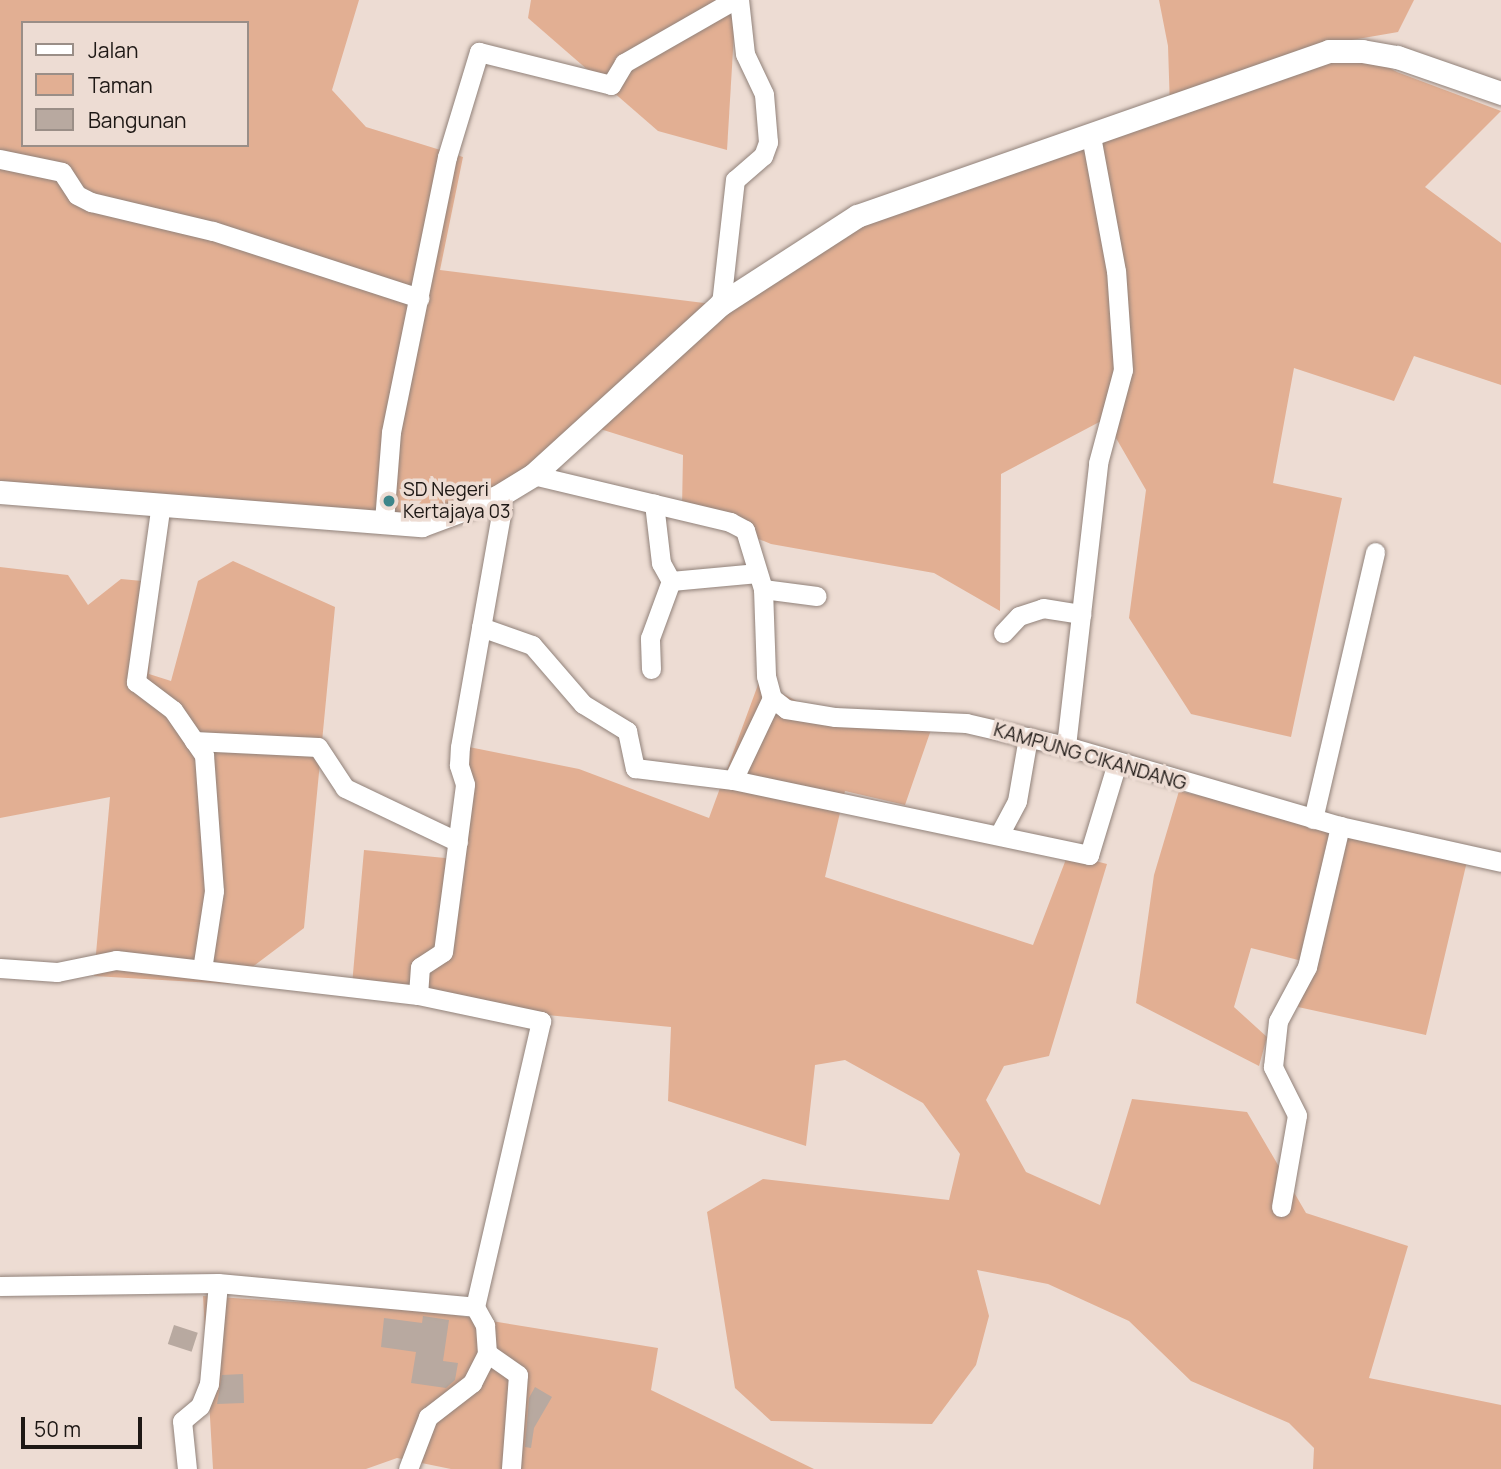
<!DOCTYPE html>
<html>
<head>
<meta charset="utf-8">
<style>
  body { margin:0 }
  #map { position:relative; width:1501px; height:1469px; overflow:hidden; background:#eddcd3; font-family:Manrope,sans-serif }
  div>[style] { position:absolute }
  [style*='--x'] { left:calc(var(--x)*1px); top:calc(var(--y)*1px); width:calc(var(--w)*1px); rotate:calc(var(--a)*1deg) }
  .green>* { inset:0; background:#e2af93 }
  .building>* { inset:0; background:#b8a9a0; transform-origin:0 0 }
  .roads { filter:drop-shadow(0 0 2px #91827a) drop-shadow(0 0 2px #91827a) }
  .minor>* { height:19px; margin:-9.5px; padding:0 9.5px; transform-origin:9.5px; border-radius:9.5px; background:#fff }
  .tertiary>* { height:23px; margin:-11.5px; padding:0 11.5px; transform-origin:11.5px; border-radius:11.5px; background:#fff }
  .dots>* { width:19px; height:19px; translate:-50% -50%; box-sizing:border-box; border:4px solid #eddcd3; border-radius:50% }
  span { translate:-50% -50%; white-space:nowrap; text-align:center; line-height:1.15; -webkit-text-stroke:7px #eddcd3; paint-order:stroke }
  .poi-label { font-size:19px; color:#1e1815 }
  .left { translate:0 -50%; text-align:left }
  .street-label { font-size:19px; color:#1e1815 }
  .legend { position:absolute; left:21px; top:21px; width:228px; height:126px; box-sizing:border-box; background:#eddcd3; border:2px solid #9a8e87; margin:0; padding:9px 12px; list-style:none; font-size:21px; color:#1e1815 }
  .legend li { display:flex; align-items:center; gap:14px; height:35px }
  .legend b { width:35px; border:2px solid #9a8e87 }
  .scale { position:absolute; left:21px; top:1417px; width:121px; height:32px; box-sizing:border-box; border:4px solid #1e1815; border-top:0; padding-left:9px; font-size:21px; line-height:24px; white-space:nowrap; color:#1e1815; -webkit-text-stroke:5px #eddcd3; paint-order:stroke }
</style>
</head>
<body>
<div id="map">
  <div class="green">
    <div style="clip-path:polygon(evenodd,0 0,359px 0,332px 90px,366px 127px,463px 157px,440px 270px,728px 306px,865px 212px,1170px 108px,1168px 46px,1159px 0,1414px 0,1398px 32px,1340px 42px,1397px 72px,1501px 111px,1425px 187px,1501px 243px,1501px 385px,1414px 356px,1394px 401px,1294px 368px,1273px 483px,1342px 498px,1291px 737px,1191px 714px,1129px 618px,1146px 490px,1105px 419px,1001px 474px,1000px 611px,934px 573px,771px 544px,682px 508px,683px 455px,597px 428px,422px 528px,0 490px,0 0,23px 23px,247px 23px,247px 145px,23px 145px,23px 23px)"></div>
    <div style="clip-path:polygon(531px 0,736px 0,727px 150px,658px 131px,528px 18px)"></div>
    <div style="clip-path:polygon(233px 561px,335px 607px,304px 928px,230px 984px,94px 976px,110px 797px,0 818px,0 567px,68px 575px,88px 605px,121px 579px,153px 582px,149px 674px,171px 681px,198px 581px)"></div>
    <div style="clip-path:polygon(759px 682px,841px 723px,933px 724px,905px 805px,845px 791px,825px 877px,1033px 945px,1068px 854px,1107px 864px,1049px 1056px,1004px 1066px,986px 1100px,1026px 1172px,1100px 1205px,1132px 1099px,1247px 1112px,1306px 1213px,1408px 1246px,1369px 1378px,1501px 1405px,1501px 1469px,1313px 1469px,1314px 1448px,1289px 1423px,1191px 1381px,1129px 1321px,1048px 1284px,977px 1270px,989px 1316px,976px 1365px,932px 1424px,771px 1421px,735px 1388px,707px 1212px,763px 1179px,949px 1200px,960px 1154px,923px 1103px,845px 1060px,815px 1065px,806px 1146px,668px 1101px,671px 1027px,351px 996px,364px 850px,455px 859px,469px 747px,579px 769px,709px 818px)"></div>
    <div style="clip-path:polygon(1179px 791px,1468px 857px,1426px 1035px,1298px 1007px,1306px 962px,1251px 948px,1234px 1007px,1267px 1037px,1259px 1066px,1136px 1003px,1154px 875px)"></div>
    <div style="clip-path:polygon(203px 1296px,430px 1311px,658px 1348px,651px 1390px,814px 1469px,451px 1469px,397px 1458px,366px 1469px,213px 1469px)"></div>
  </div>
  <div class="building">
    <div style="clip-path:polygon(423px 1316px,449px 1320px,443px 1361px,458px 1363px,455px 1380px,446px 1388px,411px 1383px,416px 1352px,381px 1347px,384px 1318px,422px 1323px)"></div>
    <div style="left:174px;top:1325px;width:25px;height:20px;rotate:18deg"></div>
    <div style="clip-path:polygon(243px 1374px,244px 1403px,217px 1404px,222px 1375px)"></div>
    <div style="clip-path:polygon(535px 1387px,552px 1397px,534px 1428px,531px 1448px,525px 1447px,529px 1398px)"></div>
  </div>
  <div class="roads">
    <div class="minor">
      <div style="--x:0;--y:159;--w:63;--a:11.8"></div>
      <div style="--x:62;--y:172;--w:27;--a:57"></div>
      <div style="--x:77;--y:195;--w:16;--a:27"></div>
      <div style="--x:91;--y:202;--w:125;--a:13.4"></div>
      <div style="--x:213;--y:231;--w:217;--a:18"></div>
      <div style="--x:721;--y:304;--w:125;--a:-83.6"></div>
      <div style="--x:735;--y:180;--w:37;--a:-41"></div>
      <div style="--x:763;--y:156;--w:15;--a:-70"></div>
      <div style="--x:768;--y:142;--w:48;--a:-94.8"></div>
      <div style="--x:764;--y:94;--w:44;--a:-115.4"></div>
      <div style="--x:745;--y:54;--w:54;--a:-96.3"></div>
      <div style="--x:533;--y:475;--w:203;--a:13.4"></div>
      <div style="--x:730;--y:522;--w:17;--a:28"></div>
      <div style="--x:745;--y:530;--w:62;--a:73"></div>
      <div style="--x:763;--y:589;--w:87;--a:88"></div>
      <div style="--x:766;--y:676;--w:23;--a:75"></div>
      <div style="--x:772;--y:698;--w:18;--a:38"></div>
      <div style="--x:786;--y:709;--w:50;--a:9.3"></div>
      <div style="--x:835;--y:717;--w:131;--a:2.6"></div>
      <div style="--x:966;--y:723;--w:103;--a:13"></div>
      <div style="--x:1066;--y:746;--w:285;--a:16.3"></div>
      <div style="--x:1340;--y:826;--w:165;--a:12.6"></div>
      <div style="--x:161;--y:503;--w:181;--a:98"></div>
      <div style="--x:136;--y:682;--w:46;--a:37.1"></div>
      <div style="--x:173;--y:710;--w:55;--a:55.4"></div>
      <div style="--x:204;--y:755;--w:136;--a:85.8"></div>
      <div style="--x:214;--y:891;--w:79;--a:98.7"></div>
      <div style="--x:384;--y:521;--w:89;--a:-85.5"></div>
      <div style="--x:391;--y:432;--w:281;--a:-78.5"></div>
      <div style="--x:447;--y:157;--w:110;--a:-73.1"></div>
      <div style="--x:479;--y:52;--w:136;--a:14"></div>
      <div style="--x:611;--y:85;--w:26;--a:-59"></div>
      <div style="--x:624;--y:63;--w:127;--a:-29.8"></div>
      <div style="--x:671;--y:581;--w:87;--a:-5.3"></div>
      <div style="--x:763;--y:589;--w:54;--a:7.4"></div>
      <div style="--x:481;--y:627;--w:54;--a:19.4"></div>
      <div style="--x:532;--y:645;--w:78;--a:49.2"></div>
      <div style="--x:583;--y:704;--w:52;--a:31.5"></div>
      <div style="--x:627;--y:731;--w:38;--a:78"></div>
      <div style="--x:635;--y:768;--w:99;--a:7"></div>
      <div style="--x:733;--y:780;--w:91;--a:-64.6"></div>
      <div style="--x:1003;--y:633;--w:23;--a:-47"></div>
      <div style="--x:1019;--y:616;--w:25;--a:-18"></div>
      <div style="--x:1043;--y:608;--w:39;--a:9"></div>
      <div style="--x:651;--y:669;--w:31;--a:-92"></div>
      <div style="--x:650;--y:638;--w:61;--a:-69.8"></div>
      <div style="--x:671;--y:581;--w:21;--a:-119"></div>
      <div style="--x:661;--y:563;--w:60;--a:-96.7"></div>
      <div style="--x:194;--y:741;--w:124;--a:2.8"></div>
      <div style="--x:318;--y:747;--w:49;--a:56.6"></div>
      <div style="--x:345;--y:788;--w:125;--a:25.5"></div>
      <div style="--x:1066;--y:746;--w:285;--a:-83.5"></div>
      <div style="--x:1098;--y:463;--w:96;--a:-75"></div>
      <div style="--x:1123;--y:370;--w:99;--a:-94"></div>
      <div style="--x:1116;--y:271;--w:137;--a:-100.5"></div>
      <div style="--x:733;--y:780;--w:364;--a:11.9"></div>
      <div style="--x:1089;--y:855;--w:96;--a:-73.1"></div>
      <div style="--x:1313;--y:819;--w:274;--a:-76.9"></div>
      <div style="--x:999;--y:835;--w:38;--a:-62"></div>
      <div style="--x:1017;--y:801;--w:65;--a:-80.2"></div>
      <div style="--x:0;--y:968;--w:57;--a:4"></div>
      <div style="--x:57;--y:972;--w:60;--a:-11.5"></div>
      <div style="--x:116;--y:960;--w:304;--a:6.6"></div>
      <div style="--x:418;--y:995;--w:126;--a:11.9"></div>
      <div style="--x:541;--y:1021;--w:294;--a:103"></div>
      <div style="--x:475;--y:1307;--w:21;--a:61"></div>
      <div style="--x:485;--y:1325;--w:28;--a:86"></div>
      <div style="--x:487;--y:1353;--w:38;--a:35"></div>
      <div style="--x:518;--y:1375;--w:94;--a:94.3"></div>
      <div style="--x:418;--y:995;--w:28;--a:-86"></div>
      <div style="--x:420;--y:967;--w:27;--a:-33"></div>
      <div style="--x:443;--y:952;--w:169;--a:-82.5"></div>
      <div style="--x:465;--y:784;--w:20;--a:-108"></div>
      <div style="--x:459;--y:765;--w:18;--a:-87"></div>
      <div style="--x:460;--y:747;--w:241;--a:-80"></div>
      <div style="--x:502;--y:510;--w:14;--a:-111"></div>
      <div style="--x:1281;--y:1207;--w:93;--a:-80.1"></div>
      <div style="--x:1297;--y:1115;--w:54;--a:-116.6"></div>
      <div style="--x:1273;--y:1067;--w:46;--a:-83.8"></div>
      <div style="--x:1278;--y:1021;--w:61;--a:-61.8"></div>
      <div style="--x:1307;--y:967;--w:145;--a:-76.8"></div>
      <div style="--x:0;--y:1286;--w:218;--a:-0.8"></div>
      <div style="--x:218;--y:1283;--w:258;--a:5.3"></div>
      <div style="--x:187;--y:1469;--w:48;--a:-95.9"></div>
      <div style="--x:182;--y:1421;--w:23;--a:-40"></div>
      <div style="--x:200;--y:1406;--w:24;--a:-68"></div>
      <div style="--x:209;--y:1384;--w:101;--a:-84.9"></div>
      <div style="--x:408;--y:1469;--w:56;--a:-69"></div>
      <div style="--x:428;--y:1417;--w:56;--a:-37.7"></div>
      <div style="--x:472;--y:1383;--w:34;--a:-63"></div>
    </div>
    <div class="tertiary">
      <div style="--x:0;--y:492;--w:423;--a:4.5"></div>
      <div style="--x:422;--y:525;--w:80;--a:-20.5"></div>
      <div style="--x:497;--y:497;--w:42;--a:-31.4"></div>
      <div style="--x:533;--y:475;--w:254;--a:-42.3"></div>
      <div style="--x:721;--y:304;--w:162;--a:-32.9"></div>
      <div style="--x:857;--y:216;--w:500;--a:-19.27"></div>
      <div style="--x:1329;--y:51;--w:33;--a:0"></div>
      <div style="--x:1362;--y:51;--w:36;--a:10"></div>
      <div style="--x:1397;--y:57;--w:110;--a:19.1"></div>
    </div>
  </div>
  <div class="dots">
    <div style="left:389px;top:501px;background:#3e868a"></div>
  </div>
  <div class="poi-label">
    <span class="left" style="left:403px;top:501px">SD Negeri<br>Kertajaya 03</span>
  </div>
  <div class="street-label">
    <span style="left:1090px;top:757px;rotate:16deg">KAMPUNG CIKANDANG</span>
  </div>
  <ul class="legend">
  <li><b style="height:9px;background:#fff"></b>Jalan</li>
  <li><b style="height:19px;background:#e2af93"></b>Taman</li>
  <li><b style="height:19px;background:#b8a9a0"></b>Bangunan</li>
  </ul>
  <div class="scale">50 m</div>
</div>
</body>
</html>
